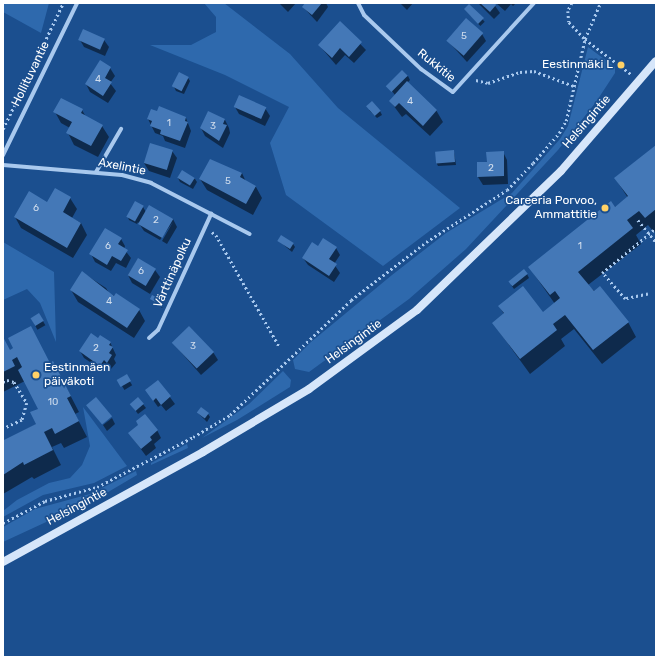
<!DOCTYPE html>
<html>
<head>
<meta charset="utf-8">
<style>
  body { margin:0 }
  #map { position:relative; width:659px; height:660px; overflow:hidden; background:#1b4f8f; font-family:Rubik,sans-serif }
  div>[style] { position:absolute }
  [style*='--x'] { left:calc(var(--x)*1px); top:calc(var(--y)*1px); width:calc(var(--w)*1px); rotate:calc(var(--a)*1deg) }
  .green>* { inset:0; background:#2e69ad }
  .shadow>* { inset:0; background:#0007; transform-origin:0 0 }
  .building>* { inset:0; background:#4478b7; transform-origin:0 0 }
  .path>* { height:2.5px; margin-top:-1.25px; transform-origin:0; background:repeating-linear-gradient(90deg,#a9c9ee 0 2px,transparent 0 5px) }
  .minor>* { height:4px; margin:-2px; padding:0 2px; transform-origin:2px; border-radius:2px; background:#a9c9ee }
  .secondary>* { height:8px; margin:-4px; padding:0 4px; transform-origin:4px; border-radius:4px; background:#d6e6fa }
  .dots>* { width:11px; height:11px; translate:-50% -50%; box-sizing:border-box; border:2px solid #1b4f8f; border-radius:50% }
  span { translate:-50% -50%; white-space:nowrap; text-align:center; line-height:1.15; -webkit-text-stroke:3.5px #1b4f8f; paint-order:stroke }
  .number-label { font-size:10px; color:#d0dded }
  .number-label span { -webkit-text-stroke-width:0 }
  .poi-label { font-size:12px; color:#fff }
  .right { translate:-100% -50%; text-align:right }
  .left { translate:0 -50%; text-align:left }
  .street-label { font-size:12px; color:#fff }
  .frame { position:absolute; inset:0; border:4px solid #fff; pointer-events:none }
</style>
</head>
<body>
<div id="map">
  <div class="green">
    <div style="clip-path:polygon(3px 3px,49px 3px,41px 33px,3px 12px)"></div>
    <div style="clip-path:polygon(204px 3px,224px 3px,290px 54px,338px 108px,460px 208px,383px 266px,286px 195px,270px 143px,289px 107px,225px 75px,150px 45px,191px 45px,216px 32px,216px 17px)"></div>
    <div style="clip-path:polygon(588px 47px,615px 67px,615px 73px,596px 102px,558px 150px,466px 249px,409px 299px,309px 372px,295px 369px,293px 360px,311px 342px,392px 275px,446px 233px,512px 193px,560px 139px,568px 126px)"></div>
    <div style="clip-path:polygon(3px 242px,54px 272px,56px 342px,40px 303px,27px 289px,3px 300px)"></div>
    <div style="clip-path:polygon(283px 371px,291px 380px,290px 387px,237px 420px,202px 438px,249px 404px)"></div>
    <div style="clip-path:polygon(83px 407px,127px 466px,94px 483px,43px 495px,3px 517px,3px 511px,17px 500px,49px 483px,70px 478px,82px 465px,90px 446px)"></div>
    <div style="clip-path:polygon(187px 444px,188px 448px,151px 465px,151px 463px)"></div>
    <div style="clip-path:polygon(136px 471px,137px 475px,98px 498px,3px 542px,3px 527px,35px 509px,90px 494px)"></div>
  </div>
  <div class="shadow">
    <div style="clip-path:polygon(279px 3px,296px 3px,288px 12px)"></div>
    <div style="clip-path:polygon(306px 3px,326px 3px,328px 7px,317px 22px,303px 7px)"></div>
    <div style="clip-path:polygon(400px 3px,413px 3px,407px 10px)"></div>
    <div style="clip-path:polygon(478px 3px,493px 3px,500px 13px,494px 19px)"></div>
    <div style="clip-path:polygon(496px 3px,516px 3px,513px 6px,511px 4px,505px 11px)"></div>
    <div style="left:469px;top:5px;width:23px;height:6px;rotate:47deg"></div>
    <div style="clip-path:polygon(340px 23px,366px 50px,354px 63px,345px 55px,336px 65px,319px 45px)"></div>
    <div style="clip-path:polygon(482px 34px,486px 41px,467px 62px,447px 40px)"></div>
    <div style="clip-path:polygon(80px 40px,104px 40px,109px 47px,105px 56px,84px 47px)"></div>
    <div style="clip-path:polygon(110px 68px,115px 76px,110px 83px,116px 91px,108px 103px,90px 92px,86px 84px)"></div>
    <div style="clip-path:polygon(408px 76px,410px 80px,407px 83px,436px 110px,443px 122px,430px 136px,406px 114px,402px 117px,390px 101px,395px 95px,388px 86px)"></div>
    <div style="clip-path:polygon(188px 78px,190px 81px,184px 94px,176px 91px,174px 87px)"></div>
    <div style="clip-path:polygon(235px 107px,265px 108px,270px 116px,265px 126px,239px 114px)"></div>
    <div style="clip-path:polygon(82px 110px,86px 117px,102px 126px,109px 137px,98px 157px,74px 145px,68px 133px,70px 128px,61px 123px,55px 112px)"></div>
    <div style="clip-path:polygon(369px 110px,380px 111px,382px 115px,377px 118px)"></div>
    <div style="clip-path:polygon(208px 112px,225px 120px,229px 128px,230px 133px,223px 148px,205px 136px,201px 128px)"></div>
    <div style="clip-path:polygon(186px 118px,191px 131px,185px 148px,165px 141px,163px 136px,155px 133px,148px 119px)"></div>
    <div style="clip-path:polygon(656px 146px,656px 230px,654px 232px,648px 225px,636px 235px,641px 244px,588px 285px,628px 322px,636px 337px,602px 364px,574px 329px,561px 339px,565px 346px,530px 374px,493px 323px,504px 314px,499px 306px,543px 313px,555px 304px,529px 267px,628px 198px,615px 178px)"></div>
    <div style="clip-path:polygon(172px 151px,177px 158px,170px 178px,149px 171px,144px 163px)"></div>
    <div style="clip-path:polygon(454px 152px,456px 165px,438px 166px,436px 162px)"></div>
    <div style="clip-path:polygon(503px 152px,507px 160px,508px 184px,483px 185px,478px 177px,478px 163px,488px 163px)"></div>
    <div style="clip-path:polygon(182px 172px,195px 179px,197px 182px,193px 189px,180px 182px,178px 178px)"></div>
    <div style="clip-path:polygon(242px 173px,246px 182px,256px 187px,262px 198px,253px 215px,207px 190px,200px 179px)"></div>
    <div style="clip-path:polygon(70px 198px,77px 209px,72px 218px,81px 223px,87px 235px,73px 258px,21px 228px,15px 217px)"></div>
    <div style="clip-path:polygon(143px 207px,146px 212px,173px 219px,177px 227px,167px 244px,162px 241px,173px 222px,160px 240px,144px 231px,138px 222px,137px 224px,129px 220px,128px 217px)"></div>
    <div style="clip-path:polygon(121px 239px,125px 246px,124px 249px,131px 258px,126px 268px,116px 263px,111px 271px,95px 262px,91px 254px)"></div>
    <div style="clip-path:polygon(279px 241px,293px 244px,295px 247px,292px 252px)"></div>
    <div style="clip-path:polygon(318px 247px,336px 248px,340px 255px,334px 264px,340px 273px,334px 282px,308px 265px,303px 258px)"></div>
    <div style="clip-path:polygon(138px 259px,155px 270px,160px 277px,150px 294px,132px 283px,128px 275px)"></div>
    <div style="clip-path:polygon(83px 273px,106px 288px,109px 293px,139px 310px,145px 321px,134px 338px,78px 302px,71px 290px)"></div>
    <div style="clip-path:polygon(527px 274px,529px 278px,514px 289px,511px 285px)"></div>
    <div style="clip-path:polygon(151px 299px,162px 301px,164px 304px,162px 308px)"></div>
    <div style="left:39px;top:314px;width:13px;height:9px;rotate:61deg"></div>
    <div style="clip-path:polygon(3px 339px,10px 351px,50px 364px,53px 362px,79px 412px,75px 414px,87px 437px,64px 448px,61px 443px,52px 447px,61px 465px,34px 479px,32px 477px,3px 494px,3px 440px,4px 441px,37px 424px,39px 409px,25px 381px,3px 392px)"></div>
    <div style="clip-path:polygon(98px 340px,110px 342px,116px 355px,114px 359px,116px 363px,111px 369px,108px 367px,105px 372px,84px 358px,80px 351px)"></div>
    <div style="clip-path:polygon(173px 343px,213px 352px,218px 360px,201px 375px)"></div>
    <div style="left:126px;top:375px;width:12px;height:9px;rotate:59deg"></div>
    <div style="clip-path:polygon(158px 381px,175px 404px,166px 411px,161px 405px,158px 407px,146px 390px)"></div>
    <div style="clip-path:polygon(138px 398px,146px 408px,138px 414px,133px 407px)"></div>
    <div style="clip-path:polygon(198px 413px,208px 414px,210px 417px,207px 422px)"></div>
    <div style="clip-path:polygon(112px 418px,115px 424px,107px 431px,103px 425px)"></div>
    <div style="clip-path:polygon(157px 430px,161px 438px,154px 444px,156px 448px,146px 456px,129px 433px)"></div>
  </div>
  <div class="building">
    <div style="clip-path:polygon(305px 3px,322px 3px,312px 15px,302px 7px)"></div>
    <div style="clip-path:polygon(480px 3px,495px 3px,496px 5px,490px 12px)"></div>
    <div style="clip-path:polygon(469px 4px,484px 18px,478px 24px,464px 9px)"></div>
    <div style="left:466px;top:18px;width:23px;height:30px;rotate:41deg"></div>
    <div style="clip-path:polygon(340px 21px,362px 42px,349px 57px,340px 48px,332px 58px,318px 45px)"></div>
    <div style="left:83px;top:29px;width:24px;height:12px;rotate:24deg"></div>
    <div style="clip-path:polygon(100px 60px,111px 67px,105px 78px,112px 82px,103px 96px,85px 84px)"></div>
    <div style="left:402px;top:70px;width:8px;height:23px;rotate:45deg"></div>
    <div style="left:179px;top:72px;width:11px;height:16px;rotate:27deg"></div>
    <div style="clip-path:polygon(407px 81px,437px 110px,423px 126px,399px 103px,395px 107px,389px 101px)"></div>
    <div style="left:239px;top:95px;width:30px;height:13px;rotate:24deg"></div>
    <div style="clip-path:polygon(61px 98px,83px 109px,81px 113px,103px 125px,91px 146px,66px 133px,72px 122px,53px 112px)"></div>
    <div style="left:372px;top:101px;width:13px;height:8px;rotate:48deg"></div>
    <div style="clip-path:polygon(159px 106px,186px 117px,185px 121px,188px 122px,180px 141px,160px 134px,161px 130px,150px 126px,152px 121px,147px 119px,151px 109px,157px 111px)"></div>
    <div style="clip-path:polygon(208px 111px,225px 119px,223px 124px,227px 125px,219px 141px,200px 128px)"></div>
    <div style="left:150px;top:143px;width:24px;height:21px;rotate:17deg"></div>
    <div style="clip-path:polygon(656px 145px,656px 209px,645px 218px,639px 211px,627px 220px,633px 228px,578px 272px,594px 291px,600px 286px,629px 322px,593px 350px,565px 315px,553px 324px,557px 330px,520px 359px,492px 323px,504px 313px,498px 306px,523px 286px,543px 312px,560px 298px,555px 291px,550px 295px,528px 267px,611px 201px,615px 207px,628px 196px,614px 178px)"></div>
    <div style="left:454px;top:150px;width:12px;height:19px;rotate:85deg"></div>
    <div style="clip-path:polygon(504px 151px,504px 176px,477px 177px,477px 162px,487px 162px,486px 152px)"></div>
    <div style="clip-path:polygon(210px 159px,242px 173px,240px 177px,256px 186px,246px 204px,199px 179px)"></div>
    <div style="left:182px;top:170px;width:15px;height:9px;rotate:32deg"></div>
    <div style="clip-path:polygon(55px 188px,71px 197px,63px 212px,81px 223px,67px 248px,14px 217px,29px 191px,47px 202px)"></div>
    <div style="left:135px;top:201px;width:10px;height:18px;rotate:29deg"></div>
    <div style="left:149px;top:205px;width:28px;height:22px;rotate:30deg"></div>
    <div style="clip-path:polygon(105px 228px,122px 238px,118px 244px,128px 250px,121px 261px,112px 256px,107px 265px,89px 254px)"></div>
    <div style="left:281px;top:235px;width:15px;height:7px;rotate:32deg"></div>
    <div style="clip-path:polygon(323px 238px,337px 247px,329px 259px,337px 264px,329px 276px,302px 258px,312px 242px,318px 246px)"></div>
    <div style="left:138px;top:258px;width:21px;height:20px;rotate:31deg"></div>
    <div style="left:524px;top:269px;width:6px;height:20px;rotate:51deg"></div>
    <div style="clip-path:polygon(82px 271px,114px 296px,116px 293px,140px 309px,127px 328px,70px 290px)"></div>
    <div style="clip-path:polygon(152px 295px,162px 300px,160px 305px,150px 299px)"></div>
    <div style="left:39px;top:313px;width:9px;height:10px;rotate:58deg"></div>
    <div style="clip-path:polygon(31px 326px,50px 363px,53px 361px,71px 396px,67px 398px,79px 421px,55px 434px,52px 428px,44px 432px,53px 450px,24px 465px,23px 462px,3px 475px,3px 438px,4px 440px,36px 424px,30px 412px,38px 409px,18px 370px,22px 367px,17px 357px,12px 360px,15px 366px,3px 372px,3px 337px,10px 350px,13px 348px,8px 338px)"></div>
    <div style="left:189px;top:326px;width:36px;height:24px;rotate:46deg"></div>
    <div style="clip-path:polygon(91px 333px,98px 338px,100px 335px,111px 342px,109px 345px,113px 347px,109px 353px,112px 355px,107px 363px,104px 360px,100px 366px,79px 351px)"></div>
    <div style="left:127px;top:374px;width:8px;height:12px;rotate:60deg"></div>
    <div style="clip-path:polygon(158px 380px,171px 396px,161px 405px,156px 398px,153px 401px,145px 390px)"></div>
    <div style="left:96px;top:397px;width:25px;height:13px;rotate:50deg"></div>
    <div style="left:138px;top:397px;width:9px;height:11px;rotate:49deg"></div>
    <div style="left:201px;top:407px;width:10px;height:7px;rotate:37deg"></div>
    <div style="clip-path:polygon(145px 414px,158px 430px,150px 437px,152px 440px,141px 449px,128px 433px,138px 425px,136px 421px)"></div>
  </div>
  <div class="path">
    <div style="--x:572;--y:3;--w:9;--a:117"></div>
    <div style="--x:568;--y:11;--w:11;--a:85"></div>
    <div style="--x:569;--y:22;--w:23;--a:47"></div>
    <div style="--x:585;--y:39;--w:58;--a:37.3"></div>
    <div style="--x:476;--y:80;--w:12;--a:14"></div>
    <div style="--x:488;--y:83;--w:34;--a:-19"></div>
    <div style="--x:520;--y:72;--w:14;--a:-4"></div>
    <div style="--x:534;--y:71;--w:43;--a:20.6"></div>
    <div style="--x:3;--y:129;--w:140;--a:-64.5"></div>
    <div style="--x:638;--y:220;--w:28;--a:51"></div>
    <div style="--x:212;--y:232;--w:5;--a:37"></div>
    <div style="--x:216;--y:235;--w:128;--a:60.4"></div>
    <div style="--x:648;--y:294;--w:24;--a:168"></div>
    <div style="--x:625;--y:299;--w:35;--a:-131"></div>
    <div style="--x:602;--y:273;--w:70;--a:-39.8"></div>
    <div style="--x:3;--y:382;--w:4;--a:-27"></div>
    <div style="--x:7;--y:380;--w:7;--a:16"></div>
    <div style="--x:14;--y:382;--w:25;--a:58"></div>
    <div style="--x:27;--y:403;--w:18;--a:106"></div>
    <div style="--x:22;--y:420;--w:21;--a:155"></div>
    <div style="--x:3;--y:523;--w:47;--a:-27.6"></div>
    <div style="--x:45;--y:501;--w:54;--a:-15.1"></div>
    <div style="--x:97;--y:487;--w:108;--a:-27.5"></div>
    <div style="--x:193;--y:437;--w:43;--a:-30.7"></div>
    <div style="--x:230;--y:415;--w:167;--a:-43.5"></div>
    <div style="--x:351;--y:300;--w:95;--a:-37.7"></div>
    <div style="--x:426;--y:242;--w:96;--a:-32.7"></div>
    <div style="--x:507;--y:190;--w:37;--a:-46"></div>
    <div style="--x:533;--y:163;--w:40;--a:-49"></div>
    <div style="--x:559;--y:133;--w:14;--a:-60"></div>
    <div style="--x:566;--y:121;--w:84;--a:-77"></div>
    <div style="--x:585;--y:39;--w:39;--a:-67"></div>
  </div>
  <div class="minor">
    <div style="--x:358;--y:3;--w:13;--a:63"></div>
    <div style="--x:364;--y:15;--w:79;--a:43.5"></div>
    <div style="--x:421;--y:69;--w:39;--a:36"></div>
    <div style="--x:453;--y:92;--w:120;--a:-47.7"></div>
    <div style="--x:3;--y:155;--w:169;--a:-64"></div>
    <div style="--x:3;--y:165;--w:119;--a:4.8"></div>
    <div style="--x:122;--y:175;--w:30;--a:15"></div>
    <div style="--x:151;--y:183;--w:111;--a:27.3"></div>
    <div style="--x:96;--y:172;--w:50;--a:-59.8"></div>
    <div style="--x:149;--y:338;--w:12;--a:-42"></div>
    <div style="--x:158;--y:330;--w:128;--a:-65.4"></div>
  </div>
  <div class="secondary">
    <div style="--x:3;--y:562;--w:228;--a:-28.8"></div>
    <div style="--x:203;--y:452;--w:123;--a:-30.7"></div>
    <div style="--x:309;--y:389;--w:134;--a:-36.2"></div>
    <div style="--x:417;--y:310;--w:200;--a:-44"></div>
    <div style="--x:561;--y:171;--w:145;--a:-49.2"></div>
  </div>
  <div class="dots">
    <div style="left:621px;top:65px;background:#ffd166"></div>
    <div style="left:605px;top:208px;background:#ffd166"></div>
    <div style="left:36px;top:375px;background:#ffd166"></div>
  </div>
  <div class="number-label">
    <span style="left:464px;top:37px">5</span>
    <span style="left:98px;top:80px">4</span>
    <span style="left:410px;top:102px">4</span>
    <span style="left:169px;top:124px">1</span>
    <span style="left:213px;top:127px">3</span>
    <span style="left:491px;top:169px">2</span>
    <span style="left:228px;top:182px">5</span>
    <span style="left:36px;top:209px">6</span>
    <span style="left:156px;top:221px">2</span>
    <span style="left:108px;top:247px">6</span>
    <span style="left:580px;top:247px">1</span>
    <span style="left:141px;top:272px">6</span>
    <span style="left:109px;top:302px">4</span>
    <span style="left:193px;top:347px">3</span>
    <span style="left:96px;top:349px">2</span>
    <span style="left:53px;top:403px">10</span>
  </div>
  <div class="poi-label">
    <span class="right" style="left:613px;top:65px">Eestinmäki L</span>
    <span class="right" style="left:597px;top:208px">Careeria Porvoo,<br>Ammattitie</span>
    <span class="left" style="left:44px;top:375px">Eestinmäen<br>päiväkoti</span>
  </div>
  <div class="street-label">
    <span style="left:436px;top:66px;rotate:39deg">Rukkitie</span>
    <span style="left:31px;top:74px;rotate:-64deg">Hollituvantie</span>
    <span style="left:587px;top:122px;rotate:-49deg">Helsingintie</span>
    <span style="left:122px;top:167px;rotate:11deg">Axelintie</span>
    <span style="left:173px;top:273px;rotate:-66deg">Värttinäpolku</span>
    <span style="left:354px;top:342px;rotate:-36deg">Helsingintie</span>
    <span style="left:77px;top:507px;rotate:-28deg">Helsingintie</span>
  </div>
  <div class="frame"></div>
</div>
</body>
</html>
